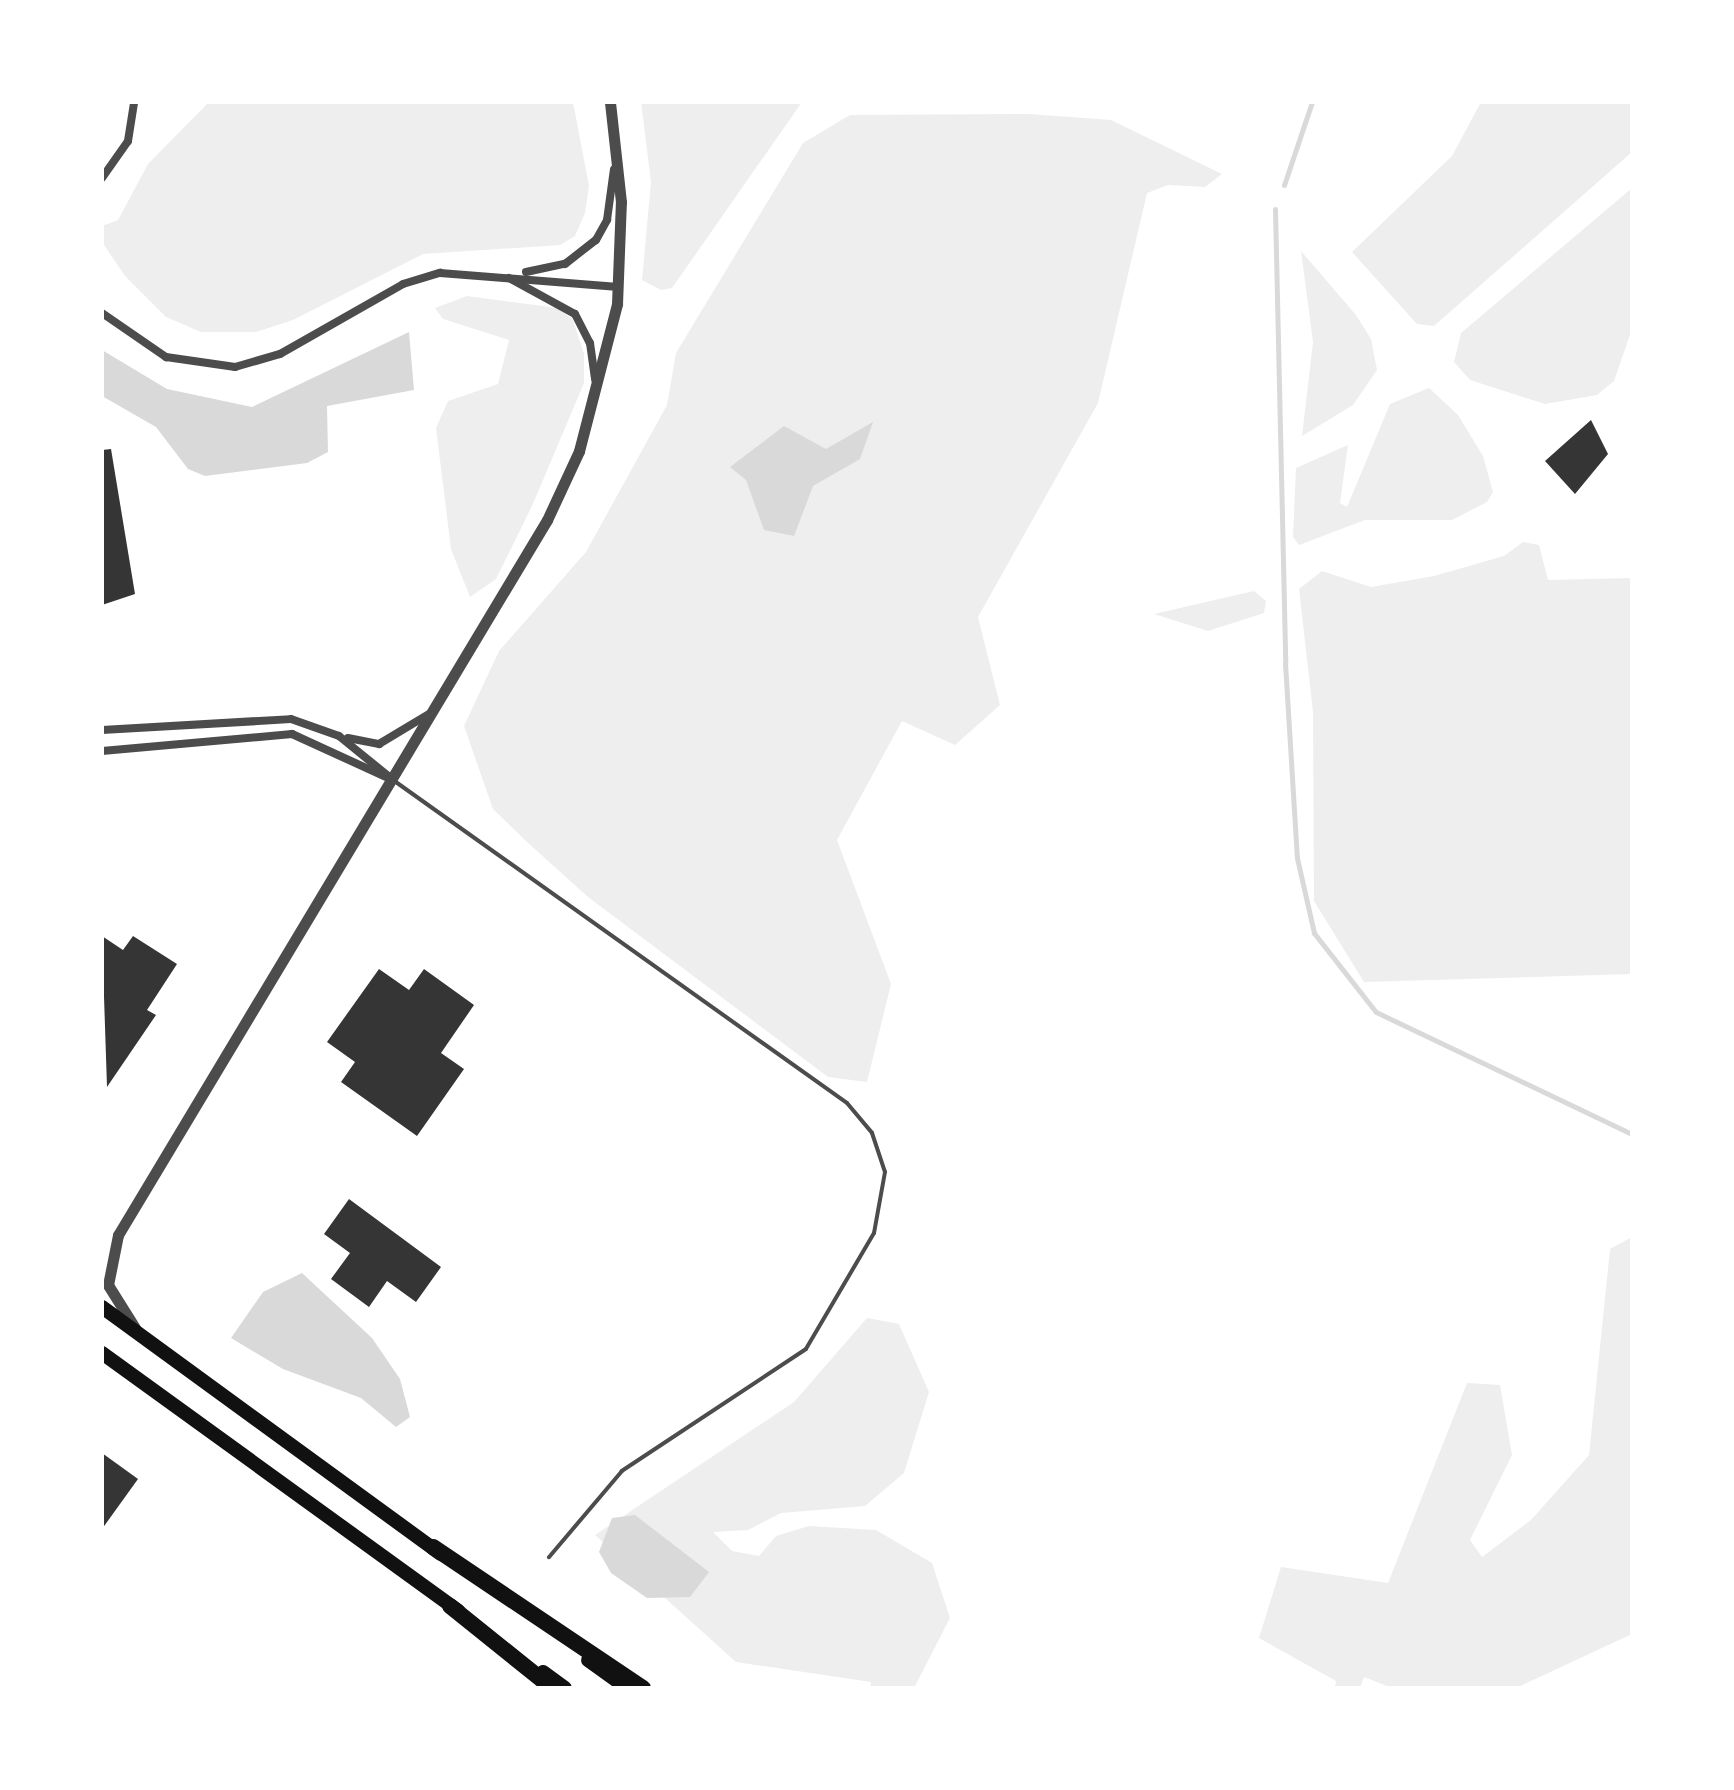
<!DOCTYPE html>
<html>
<head>
<meta charset="utf-8">
<style>
  body { margin:0 }
  #map { position:relative; width:1734px; height:1790px; overflow:hidden; background:#fff; font-family:"Golos Text",sans-serif }
  div>[style] { position:absolute }
  [style*='--x'] { left:calc(var(--x)*1px); top:calc(var(--y)*1px); width:calc(var(--w)*1px); rotate:calc(var(--a)*1deg) }
  .green>* { inset:0; background:#eee }
  .water>* { inset:0; background:#d9d9d9 }
  .stream>* { height:5px; margin:-2.5px; padding:0 2.5px; transform-origin:2.5px; border-radius:2.5px; background:#d9d9d9 }
  .building>* { inset:0; background:#353535 }
  .service>* { height:4px; margin:-2px; padding:0 2px; transform-origin:2px; border-radius:2px; background:#4c4c4c }
  .minor>* { height:8px; margin:-4px; padding:0 4px; transform-origin:4px; border-radius:4px; background:#4c4c4c }
  .tertiary>* { height:11px; margin:-5.5px; padding:0 5.5px; transform-origin:5.5px; border-radius:5.5px; background:#4c4c4c }
  .trunk>* { height:14px; margin:-7px; padding:0 7px; transform-origin:7px; border-radius:7px; background:#111 }
  .motorway>* { height:16px; margin:-8px; padding:0 8px; transform-origin:8px; border-radius:8px; background:#111 }
  span { translate:-50% -50%; white-space:nowrap; text-align:center; line-height:1.15; -webkit-text-stroke:8px #fff; paint-order:stroke }
  .frame { position:absolute; inset:0; border:104px solid #fff; pointer-events:none }
</style>
</head>
<body>
<div id="map">
  <div class="green">
    <div style="clip-path:polygon(209px 102px,573px 102px,589px 186px,585px 213px,575px 236px,560px 245px,423px 254px,293px 320px,256px 332px,201px 332px,166px 317px,125px 276px,102px 242px,102px 226px,118px 220px,148px 164px)"></div>
    <div style="clip-path:polygon(641px 102px,802px 102px,672px 288px,661px 290px,642px 280px,651px 182px)"></div>
    <div style="clip-path:polygon(1481px 102px,1632px 102px,1632px 152px,1434px 326px,1417px 324px,1352px 252px,1452px 156px)"></div>
    <div style="clip-path:polygon(1029px 114px,1111px 120px,1222px 174px,1205px 187px,1168px 185px,1147px 193px,1098px 403px,978px 617px,1000px 705px,955px 745px,902px 721px,837px 840px,891px 984px,867px 1082px,828px 1077px,588px 897px,527px 842px,493px 809px,464px 726px,499px 651px,586px 552px,667px 405px,676px 353px,803px 143px,850px 115px)"></div>
    <div style="clip-path:polygon(1632px 188px,1632px 329px,1614px 381px,1597px 395px,1545px 404px,1470px 380px,1454px 362px,1461px 333px)"></div>
    <div style="clip-path:polygon(1301px 251px,1356px 315px,1371px 339px,1377px 370px,1353px 405px,1302px 436px,1313px 342px)"></div>
    <div style="clip-path:polygon(467px 296px,558px 308px,573px 320px,584px 354px,584px 383px,532px 506px,496px 579px,470px 597px,451px 549px,436px 428px,448px 401px,498px 384px,509px 340px,443px 319px,435px 308px)"></div>
    <div style="clip-path:polygon(1429px 388px,1458px 415px,1483px 456px,1493px 492px,1487px 502px,1452px 520px,1365px 520px,1299px 545px,1293px 537px,1296px 468px,1348px 445px,1340px 503px,1347px 507px,1390px 404px)"></div>
    <div style="clip-path:polygon(1523px 542px,1539px 545px,1548px 580px,1632px 578px,1632px 974px,1364px 982px,1314px 901px,1313px 712px,1299px 589px,1322px 571px,1371px 587px,1434px 576px,1504px 556px)"></div>
    <div style="clip-path:polygon(1254px 591px,1266px 601px,1264px 613px,1208px 631px,1154px 614px)"></div>
    <div style="clip-path:polygon(1632px 1237px,1632px 1634px,1516px 1688px,1392px 1688px,1364px 1677px,1360px 1688px,1335px 1688px,1336px 1681px,1259px 1638px,1281px 1567px,1388px 1583px,1467px 1383px,1500px 1385px,1512px 1455px,1470px 1540px,1482px 1557px,1531px 1520px,1589px 1455px,1610px 1249px)"></div>
    <div style="clip-path:polygon(867px 1318px,899px 1324px,929px 1392px,904px 1473px,865px 1506px,781px 1513px,748px 1530px,713px 1532px,732px 1551px,759px 1556px,776px 1536px,809px 1526px,876px 1530px,932px 1563px,950px 1618px,914px 1688px,870px 1688px,871px 1682px,736px 1662px,595px 1535px,794px 1402px)"></div>
  </div>
  <div class="water">
    <div style="clip-path:polygon(409px 332px,414px 390px,327px 406px,328px 452px,307px 463px,205px 476px,188px 469px,156px 427px,102px 396px,102px 350px,167px 389px,252px 407px)"></div>
    <div style="clip-path:polygon(873px 422px,860px 459px,813px 486px,794px 536px,764px 530px,746px 480px,730px 467px,784px 426px,826px 449px)"></div>
    <div style="clip-path:polygon(302px 1273px,372px 1338px,400px 1379px,410px 1417px,396px 1427px,361px 1398px,283px 1369px,231px 1338px,263px 1292px)"></div>
    <div style="clip-path:polygon(635px 1515px,709px 1572px,690px 1597px,647px 1598px,611px 1573px,599px 1552px,612px 1518px)"></div>
  </div>
  <div class="stream">
    <div style="--x:1284;--y:185;--w:88;--a:-71.4"></div>
    <div style="--x:1275;--y:209;--w:454;--a:88.7"></div>
    <div style="--x:1285;--y:663;--w:195;--a:86.5"></div>
    <div style="--x:1297;--y:858;--w:77;--a:77.2"></div>
    <div style="--x:1314;--y:933;--w:100;--a:51.9"></div>
    <div style="--x:1376;--y:1012;--w:284;--a:25.5"></div>
  </div>
  <div class="building">
    <div style="clip-path:polygon(1591px 420px,1608px 454px,1575px 494px,1545px 461px)"></div>
    <div style="clip-path:polygon(111px 449px,135px 594px,102px 605px,102px 450px)"></div>
    <div style="clip-path:polygon(102px 936px,123px 950px,133px 936px,177px 964px,147px 1010px,156px 1015px,107px 1087px)"></div>
    <div style="clip-path:polygon(379px 969px,409px 990px,424px 969px,474px 1005px,441px 1053px,464px 1069px,417px 1136px,341px 1082px,355px 1062px,327px 1042px)"></div>
    <div style="clip-path:polygon(349px 1199px,441px 1267px,416px 1302px,387px 1281px,369px 1307px,331px 1279px,350px 1253px,324px 1234px)"></div>
    <div style="clip-path:polygon(102px 1453px,138px 1479px,102px 1529px)"></div>
  </div>
  <div class="service">
    <div style="--x:393;--y:780;--w:557;--a:35.43"></div>
    <div style="--x:847;--y:1103;--w:39;--a:50"></div>
    <div style="--x:872;--y:1133;--w:41;--a:71.6"></div>
    <div style="--x:885;--y:1172;--w:62;--a:100.2"></div>
    <div style="--x:874;--y:1233;--w:134;--a:120.4"></div>
    <div style="--x:806;--y:1349;--w:221;--a:146.5"></div>
    <div style="--x:622;--y:1471;--w:113;--a:130.3"></div>
  </div>
  <div class="minor">
    <div style="--x:102;--y:178;--w:45;--a:-54.9"></div>
    <div style="--x:128;--y:141;--w:39;--a:-81"></div>
    <div style="--x:526;--y:272;--w:40;--a:-12"></div>
    <div style="--x:565;--y:264;--w:39;--a:-38"></div>
    <div style="--x:596;--y:240;--w:23;--a:-61"></div>
    <div style="--x:607;--y:220;--w:51;--a:-82.2"></div>
    <div style="--x:509;--y:278;--w:75;--a:28.6"></div>
    <div style="--x:575;--y:314;--w:33;--a:63"></div>
    <div style="--x:590;--y:343;--w:37;--a:82"></div>
    <div style="--x:102;--y:313;--w:78;--a:34.5"></div>
    <div style="--x:166;--y:357;--w:70;--a:8.2"></div>
    <div style="--x:235;--y:367;--w:47;--a:-16.1"></div>
    <div style="--x:280;--y:354;--w:142;--a:-29.6"></div>
    <div style="--x:403;--y:284;--w:39;--a:-17"></div>
    <div style="--x:440;--y:273;--w:179;--a:4.5"></div>
    <div style="--x:102;--y:730;--w:189;--a:-3.3"></div>
    <div style="--x:291;--y:719;--w:51;--a:19.5"></div>
    <div style="--x:339;--y:736;--w:68;--a:39.1"></div>
    <div style="--x:348;--y:738;--w:32;--a:11"></div>
    <div style="--x:379;--y:744;--w:58;--a:-31"></div>
    <div style="--x:102;--y:751;--w:191;--a:-5.1"></div>
    <div style="--x:292;--y:734;--w:103;--a:24.6"></div>
  </div>
  <div class="tertiary">
    <div style="--x:135;--y:1328;--w:51;--a:-122.1"></div>
    <div style="--x:108;--y:1285;--w:51;--a:-78.7"></div>
    <div style="--x:118;--y:1235;--w:834;--a:-59.04"></div>
    <div style="--x:547;--y:520;--w:76;--a:-65.1"></div>
    <div style="--x:579;--y:451;--w:152;--a:-75.5"></div>
    <div style="--x:617;--y:304;--w:102;--a:-87.8"></div>
    <div style="--x:621;--y:202;--w:101;--a:-96.3"></div>
  </div>
  <div class="trunk">
    <div style="--x:102;--y:1307;--w:419;--a:36.1"></div>
    <div style="--x:102;--y:1353;--w:440;--a:35.9"></div>
    <div style="--x:588;--y:1660;--w:48;--a:35.7"></div>
    <div style="--x:543;--y:1672;--w:27;--a:36"></div>
  </div>
  <div class="motorway">
    <div style="--x:433;--y:1547;--w:253;--a:33.9"></div>
    <div style="--x:450;--y:1606;--w:131;--a:38.8"></div>
  </div>
  <div class="frame"></div>
</div>
</body>
</html>
